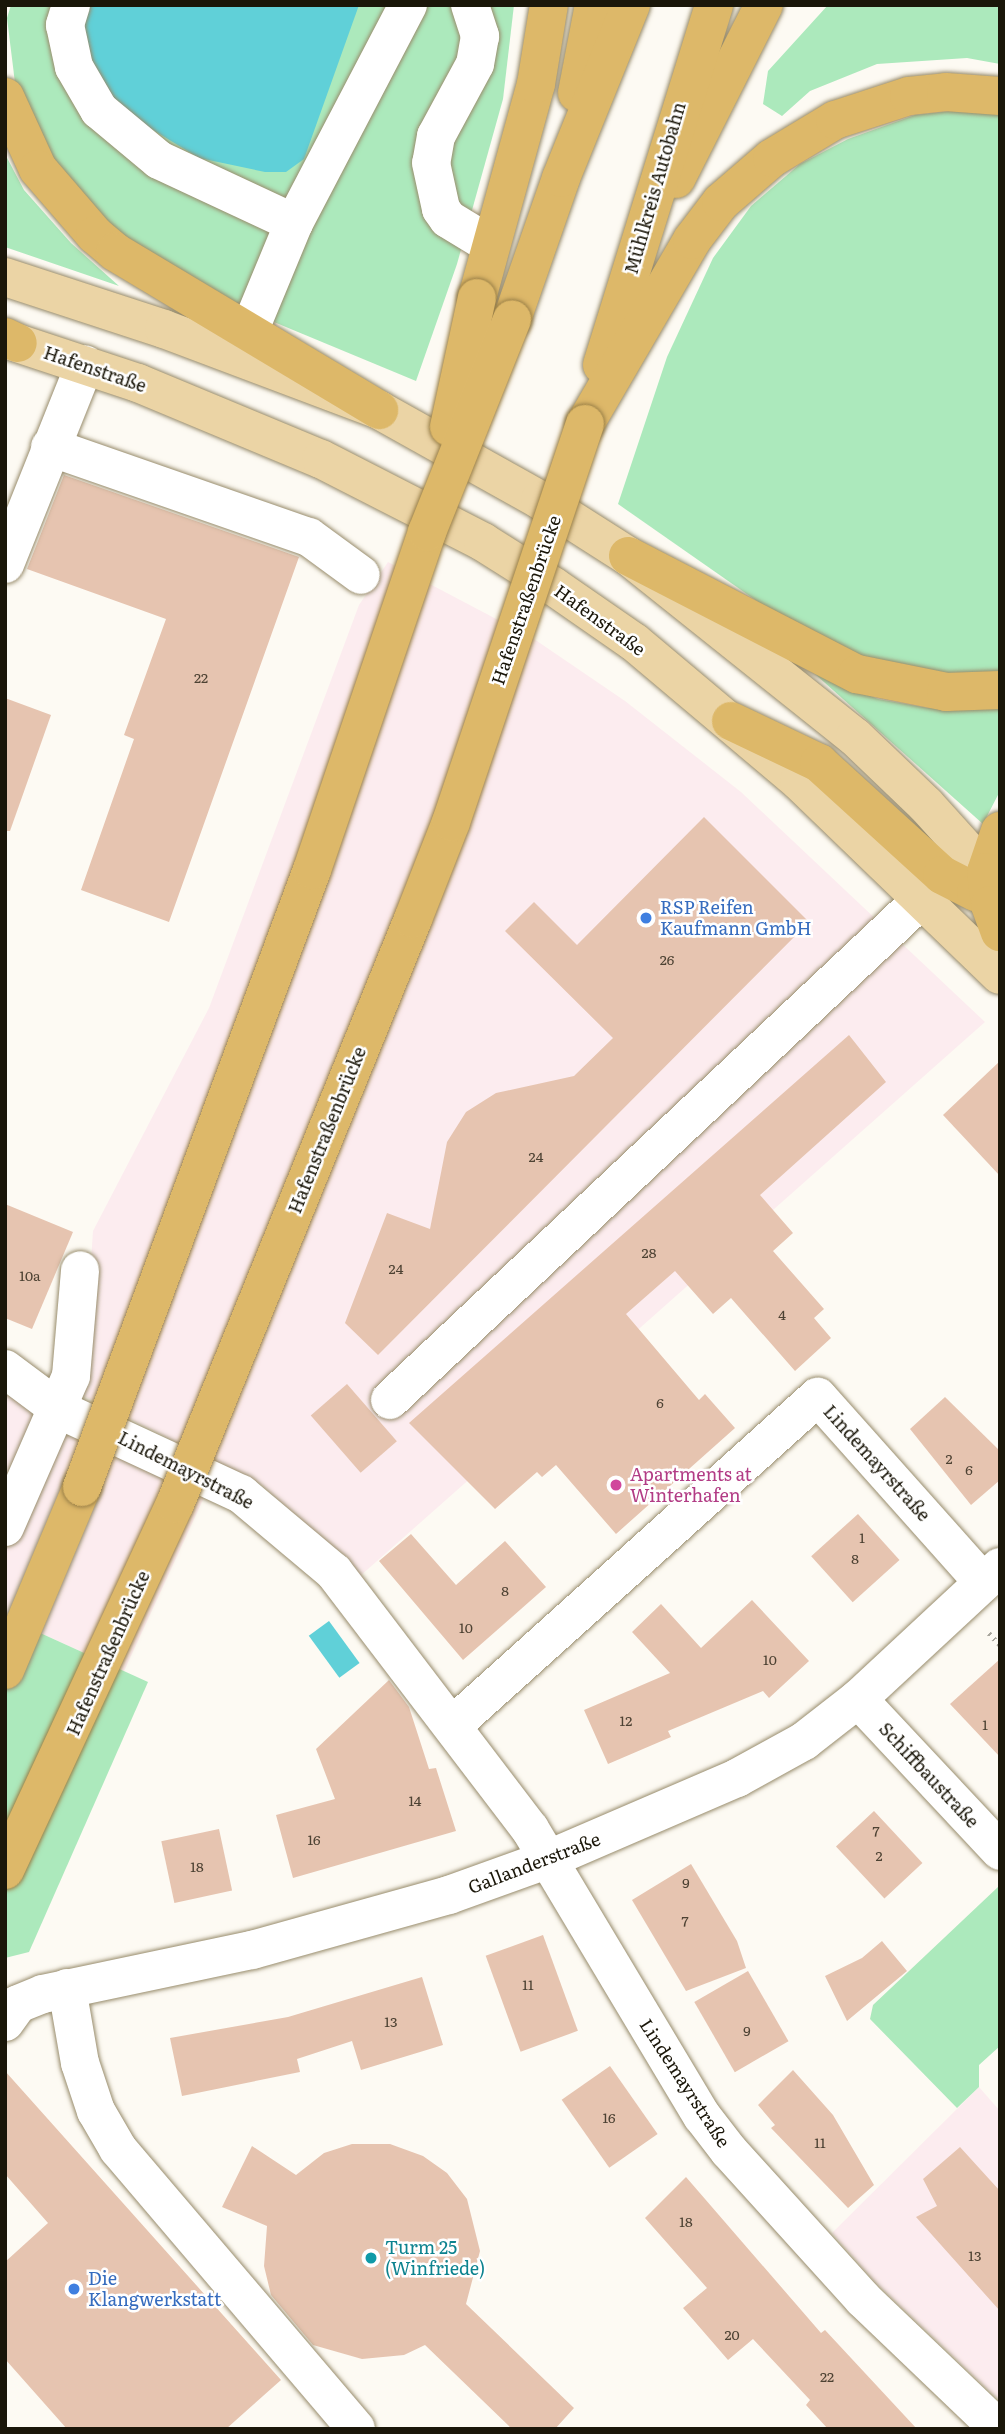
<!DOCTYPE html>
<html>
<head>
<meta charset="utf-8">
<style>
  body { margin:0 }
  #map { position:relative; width:1005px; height:2434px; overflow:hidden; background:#fdfaf3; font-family:Literata,serif }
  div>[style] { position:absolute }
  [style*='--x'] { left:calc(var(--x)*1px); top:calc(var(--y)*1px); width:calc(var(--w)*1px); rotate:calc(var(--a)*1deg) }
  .commercial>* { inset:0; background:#fcecef }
  .green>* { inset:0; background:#ace9bc }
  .water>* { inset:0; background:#60d0d8; transform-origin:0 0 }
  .building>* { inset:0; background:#e6c4b0; transform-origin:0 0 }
  .path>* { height:4.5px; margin-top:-2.25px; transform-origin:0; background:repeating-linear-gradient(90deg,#a9a69d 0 2px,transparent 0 7px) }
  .roads { filter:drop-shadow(0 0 2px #988c6c) drop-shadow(0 0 2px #988c6c) }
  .minor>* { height:38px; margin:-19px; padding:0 19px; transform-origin:19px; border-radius:19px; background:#fff }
  .major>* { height:38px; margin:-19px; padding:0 19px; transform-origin:19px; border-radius:19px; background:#ebd4a5 }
  .highway>* { height:38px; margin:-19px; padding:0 19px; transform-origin:19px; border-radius:19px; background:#ddb869 }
  .bridges { filter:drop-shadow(0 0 2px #997f47) drop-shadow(0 0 2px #997f47) }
  .highway-bridge>* { height:38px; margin:-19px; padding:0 19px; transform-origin:19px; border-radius:19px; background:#ddb869 }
  .dots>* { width:19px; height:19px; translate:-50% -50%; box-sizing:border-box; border:4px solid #fff; border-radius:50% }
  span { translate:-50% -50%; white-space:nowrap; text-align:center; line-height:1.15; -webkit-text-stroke:5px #fff; paint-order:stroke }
  .number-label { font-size:14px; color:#4d4233 }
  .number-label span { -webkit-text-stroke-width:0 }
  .street-label { font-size:18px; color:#1a1609 }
  .shop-label { font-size:18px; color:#366cbe }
  .left { translate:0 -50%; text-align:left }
  .hotel-label { font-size:18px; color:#b23c85 }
  .culture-label { font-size:18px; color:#0d838f }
  .frame { position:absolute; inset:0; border:7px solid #1a1609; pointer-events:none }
</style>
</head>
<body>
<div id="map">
  <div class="commercial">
    <div style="clip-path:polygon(388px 562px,534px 639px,625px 701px,741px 792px,985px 1022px,359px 1577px,262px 1485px,82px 1395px,93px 1231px,209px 1008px,359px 605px)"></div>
    <div style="clip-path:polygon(5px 1387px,207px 1491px,124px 1671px,5px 1617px)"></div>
    <div style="clip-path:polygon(979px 2087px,1000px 2111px,1000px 2401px,875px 2282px,832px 2233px)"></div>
  </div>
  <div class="green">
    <div style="clip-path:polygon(11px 5px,514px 5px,503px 99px,457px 264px,416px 381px,245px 310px,96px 218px,47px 159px,16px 91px,7px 18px)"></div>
    <div style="clip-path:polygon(828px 5px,1000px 5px,1000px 64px,967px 58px,877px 64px,810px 91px,782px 116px,763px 104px,768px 71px)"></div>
    <div style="clip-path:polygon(977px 108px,1000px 111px,1000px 673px,916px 676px,843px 654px,764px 606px,618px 504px,667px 357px,713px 258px,751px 206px,800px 164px,848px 139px,915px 115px)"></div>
    <div style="clip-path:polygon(5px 154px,24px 190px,71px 243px,119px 286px,5px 247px)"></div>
    <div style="clip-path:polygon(815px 674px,878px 699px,928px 708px,1000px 707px,1000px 791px,983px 824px)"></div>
    <div style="clip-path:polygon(5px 1617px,148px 1682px,29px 1952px,5px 1958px)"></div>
    <div style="clip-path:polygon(998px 1887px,1000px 2046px,979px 2065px,979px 2087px,957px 2108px,870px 2019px,873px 2005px)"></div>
  </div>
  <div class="water">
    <div style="clip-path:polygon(83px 5px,359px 5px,304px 159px,286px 172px,265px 172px,199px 158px,104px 100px,86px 57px)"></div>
    <div style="left:329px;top:1621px;width:52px;height:25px;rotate:54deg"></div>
  </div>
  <div class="building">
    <div style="clip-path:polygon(64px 475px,299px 557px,169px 922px,81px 890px,134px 739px,124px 735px,166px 619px,27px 569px)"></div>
    <div style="clip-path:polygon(5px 698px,51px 715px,10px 831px,5px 831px)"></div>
    <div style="clip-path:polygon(704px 817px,809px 922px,378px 1355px,345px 1323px,387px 1213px,430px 1229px,447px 1142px,466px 1112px,496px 1093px,574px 1076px,613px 1038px,505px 931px,534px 902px,577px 945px)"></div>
    <div style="clip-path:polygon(849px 1035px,886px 1082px,760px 1195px,793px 1233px,773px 1251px,824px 1309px,814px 1318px,831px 1338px,795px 1371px,731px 1298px,713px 1314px,675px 1271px,626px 1314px,699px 1400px,705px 1394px,735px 1428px,616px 1534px,556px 1465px,542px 1477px,537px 1472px,495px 1509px,409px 1423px)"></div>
    <div style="clip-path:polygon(1000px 1061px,1000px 1176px,943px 1115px)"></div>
    <div style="clip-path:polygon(5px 1204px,73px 1232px,32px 1329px,5px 1318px)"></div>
    <div style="left:347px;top:1384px;width:76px;height:48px;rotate:49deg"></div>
    <div style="clip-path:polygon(945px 1397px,1000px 1451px,1000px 1480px,971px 1505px,910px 1429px)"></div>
    <div style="left:858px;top:1514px;width:62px;height:63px;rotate:48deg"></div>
    <div style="clip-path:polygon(411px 1534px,456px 1585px,505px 1541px,546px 1587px,463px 1660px,379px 1561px)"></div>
    <div style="clip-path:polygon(752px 1600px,809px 1661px,769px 1698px,763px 1691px,668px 1731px,671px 1737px,608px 1764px,584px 1710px,670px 1673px,632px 1632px,661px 1604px,701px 1648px)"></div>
    <div style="clip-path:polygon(1000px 1659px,1000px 1757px,950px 1704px)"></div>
    <div style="clip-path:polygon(389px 1680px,409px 1707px,429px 1769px,436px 1768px,456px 1831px,293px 1878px,276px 1815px,335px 1799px,316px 1749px)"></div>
    <div style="left:874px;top:1811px;width:71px;height:52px;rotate:47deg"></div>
    <div style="left:219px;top:1829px;width:63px;height:59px;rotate:78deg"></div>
    <div style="clip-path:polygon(691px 1864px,737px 1941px,746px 1968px,686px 1991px,632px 1900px)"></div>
    <div style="left:543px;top:1935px;width:102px;height:61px;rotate:70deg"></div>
    <div style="clip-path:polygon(882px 1941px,907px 1971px,847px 2021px,825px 1976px,862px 1958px)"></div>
    <div style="left:748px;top:1971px;width:81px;height:62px;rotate:60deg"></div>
    <div style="clip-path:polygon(422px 1977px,443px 2045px,361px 2070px,352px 2041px,297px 2059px,300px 2072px,182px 2096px,170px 2038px,288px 2017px)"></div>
    <div style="left:610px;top:2066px;width:83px;height:59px;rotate:55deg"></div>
    <div style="clip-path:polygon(793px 2070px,833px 2115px,874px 2185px,848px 2208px,771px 2128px,775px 2125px,758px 2105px)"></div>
    <div style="clip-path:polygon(5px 2071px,281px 2380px,226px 2429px,67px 2429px,5px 2359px,5px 2262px,48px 2223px,5px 2174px)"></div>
    <div style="clip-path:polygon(352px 2144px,390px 2144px,423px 2156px,447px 2173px,467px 2199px,480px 2251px,466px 2304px,574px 2408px,555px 2429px,512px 2429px,425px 2345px,404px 2355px,362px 2359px,313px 2345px,271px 2295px,264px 2266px,267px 2226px,222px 2207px,252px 2146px,296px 2175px,324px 2153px)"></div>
    <div style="clip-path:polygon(960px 2147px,1000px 2191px,1000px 2311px,916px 2217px,937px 2206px,923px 2179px)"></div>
    <div style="clip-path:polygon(686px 2177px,821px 2333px,825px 2330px,917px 2429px,828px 2429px,806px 2405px,810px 2400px,753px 2339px,728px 2360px,683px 2308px,707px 2288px,645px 2218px)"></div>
  </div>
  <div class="path">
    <div style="--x:989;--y:1633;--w:16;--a:47"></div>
  </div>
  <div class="roads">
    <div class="minor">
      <div style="--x:71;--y:5;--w:21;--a:107"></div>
      <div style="--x:65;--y:25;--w:43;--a:77.9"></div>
      <div style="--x:74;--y:67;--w:50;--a:59.8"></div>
      <div style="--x:99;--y:110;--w:78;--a:39.8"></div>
      <div style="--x:159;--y:160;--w:149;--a:25"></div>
      <div style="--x:470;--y:5;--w:33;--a:72"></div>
      <div style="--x:480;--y:36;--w:28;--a:100"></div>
      <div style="--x:475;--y:64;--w:82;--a:118.4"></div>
      <div style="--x:436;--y:136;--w:27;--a:100"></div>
      <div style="--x:431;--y:163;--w:47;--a:77.7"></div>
      <div style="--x:441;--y:209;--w:12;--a:55"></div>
      <div style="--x:448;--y:219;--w:50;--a:31.2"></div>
      <div style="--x:250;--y:329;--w:115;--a:-67.5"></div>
      <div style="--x:294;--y:223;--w:246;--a:-62.4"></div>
      <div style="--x:50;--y:447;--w:274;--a:19.2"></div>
      <div style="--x:309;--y:537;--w:64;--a:36.2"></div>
      <div style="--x:5;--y:564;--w:215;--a:-68.2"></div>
      <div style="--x:5;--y:1369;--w:69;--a:36.7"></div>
      <div style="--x:60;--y:1410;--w:200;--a:24.9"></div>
      <div style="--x:241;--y:1494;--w:121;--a:40"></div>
      <div style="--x:334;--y:1572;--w:323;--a:52.7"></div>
      <div style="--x:530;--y:1829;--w:335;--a:59.1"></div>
      <div style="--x:702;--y:2116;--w:44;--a:52.4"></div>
      <div style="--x:729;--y:2151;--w:200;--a:47.8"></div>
      <div style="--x:863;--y:2299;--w:188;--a:43.7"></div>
      <div style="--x:390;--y:1400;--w:731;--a:-43.28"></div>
      <div style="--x:5;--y:1527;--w:165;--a:-66.4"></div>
      <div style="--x:71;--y:1376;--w:106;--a:-85.1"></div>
      <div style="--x:858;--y:1699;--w:208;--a:46.9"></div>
      <div style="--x:452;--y:1726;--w:492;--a:-42"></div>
      <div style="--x:818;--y:1397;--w:248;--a:48.3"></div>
      <div style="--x:67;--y:1988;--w:76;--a:80.2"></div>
      <div style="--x:80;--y:2063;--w:51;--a:71.6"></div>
      <div style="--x:96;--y:2111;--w:44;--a:59.9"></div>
      <div style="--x:118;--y:2149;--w:367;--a:49.6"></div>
      <div style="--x:5;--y:2022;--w:22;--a:-54"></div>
      <div style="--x:18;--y:2004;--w:27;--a:-22"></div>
      <div style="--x:43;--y:1994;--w:214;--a:-11.9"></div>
      <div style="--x:252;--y:1950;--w:205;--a:-15.6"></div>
      <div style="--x:449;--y:1895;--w:106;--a:-19.8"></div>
      <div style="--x:549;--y:1859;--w:205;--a:-23.3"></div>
      <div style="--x:737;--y:1778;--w:77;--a:-28.9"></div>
      <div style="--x:804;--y:1741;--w:68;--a:-37.9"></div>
      <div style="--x:858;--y:1699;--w:194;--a:-42.9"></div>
    </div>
    <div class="major">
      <div style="--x:5;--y:277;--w:167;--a:18.1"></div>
      <div style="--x:164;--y:329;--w:230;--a:20.6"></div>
      <div style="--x:379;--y:410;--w:184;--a:29.2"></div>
      <div style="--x:540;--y:500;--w:104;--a:32.5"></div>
      <div style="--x:628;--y:556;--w:290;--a:38.6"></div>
      <div style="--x:855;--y:737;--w:98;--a:43.8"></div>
      <div style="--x:926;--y:805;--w:110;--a:47.9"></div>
      <div style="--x:5;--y:339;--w:140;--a:18.3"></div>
      <div style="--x:138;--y:383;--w:198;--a:22.6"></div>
      <div style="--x:321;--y:459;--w:182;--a:27.1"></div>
      <div style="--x:483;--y:542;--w:83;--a:32.2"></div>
      <div style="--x:553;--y:586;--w:98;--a:34.7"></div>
      <div style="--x:634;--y:642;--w:216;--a:40.1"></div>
      <div style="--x:799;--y:781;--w:279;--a:44"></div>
    </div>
    <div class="highway">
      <div style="--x:577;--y:93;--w:90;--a:-79.1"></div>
      <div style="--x:5;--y:97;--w:79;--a:65.4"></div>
      <div style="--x:38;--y:169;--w:87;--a:49.2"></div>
      <div style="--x:95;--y:235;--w:26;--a:40"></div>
      <div style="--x:115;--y:252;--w:308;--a:30.9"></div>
      <div style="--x:676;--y:179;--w:195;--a:-63.2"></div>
      <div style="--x:477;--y:298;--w:222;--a:-74.6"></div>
      <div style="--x:536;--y:84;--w:80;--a:-80.7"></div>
      <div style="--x:512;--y:319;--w:149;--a:-70.8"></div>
      <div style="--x:561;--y:178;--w:187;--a:-68"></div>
      <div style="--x:5;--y:337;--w:14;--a:25"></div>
      <div style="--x:602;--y:365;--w:377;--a:-72.7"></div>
      <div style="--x:585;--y:424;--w:213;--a:-59.8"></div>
      <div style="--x:692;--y:240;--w:48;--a:-52.7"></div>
      <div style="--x:721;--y:202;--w:67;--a:-40.8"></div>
      <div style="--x:772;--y:158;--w:74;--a:-31.1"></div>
      <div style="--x:835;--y:120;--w:78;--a:-18"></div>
      <div style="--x:909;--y:96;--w:37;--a:-6"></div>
      <div style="--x:946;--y:92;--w:54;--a:4.2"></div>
      <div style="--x:628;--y:556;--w:258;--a:27.3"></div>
      <div style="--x:857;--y:674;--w:91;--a:11.4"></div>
      <div style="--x:946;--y:692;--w:54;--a:-2.1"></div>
      <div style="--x:731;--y:721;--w:98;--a:25.5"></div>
      <div style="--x:819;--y:763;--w:166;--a:42.3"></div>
      <div style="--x:942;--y:875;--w:38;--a:27"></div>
      <div style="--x:976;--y:892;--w:24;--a:5"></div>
      <div style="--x:1000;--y:831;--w:43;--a:108.9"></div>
      <div style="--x:986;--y:872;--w:33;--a:83"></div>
      <div style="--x:990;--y:905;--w:29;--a:70"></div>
      <div style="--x:5;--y:1670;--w:199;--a:-67.2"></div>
    </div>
  </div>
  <div class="bridges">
    <div class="highway-bridge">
      <div style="--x:449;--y:427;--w:132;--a:-77.8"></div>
      <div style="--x:82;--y:1487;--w:658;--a:-69.56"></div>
      <div style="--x:312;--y:870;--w:357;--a:-71.2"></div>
      <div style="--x:427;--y:532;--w:229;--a:-68.2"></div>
      <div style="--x:5;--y:1870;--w:404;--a:-65.1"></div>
      <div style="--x:175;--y:1504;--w:632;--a:-67.86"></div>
      <div style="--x:413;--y:919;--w:104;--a:-68.6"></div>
      <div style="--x:451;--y:822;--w:420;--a:-71.4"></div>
    </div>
  </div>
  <div class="dots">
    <div style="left:646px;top:918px;background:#3f7fe0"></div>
    <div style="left:616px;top:1485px;background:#d1479c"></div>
    <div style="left:371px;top:2258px;background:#0f9aa8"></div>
    <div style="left:74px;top:2289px;background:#3f7fe0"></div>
  </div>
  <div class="number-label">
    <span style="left:201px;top:677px">22</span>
    <span style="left:667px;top:959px">26</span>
    <span style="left:536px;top:1156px">24</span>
    <span style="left:649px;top:1252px">28</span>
    <span style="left:396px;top:1268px">24</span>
    <span style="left:30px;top:1275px">10a</span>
    <span style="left:782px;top:1314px">4</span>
    <span style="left:660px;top:1402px">6</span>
    <span style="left:949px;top:1458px">2</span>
    <span style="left:969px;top:1469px">6</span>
    <span style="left:862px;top:1537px">1</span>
    <span style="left:855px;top:1558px">8</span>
    <span style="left:505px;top:1590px">8</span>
    <span style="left:466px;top:1627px">10</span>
    <span style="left:770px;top:1659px">10</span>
    <span style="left:626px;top:1720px">12</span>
    <span style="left:985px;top:1724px">1</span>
    <span style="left:415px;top:1800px">14</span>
    <span style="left:876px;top:1830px">7</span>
    <span style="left:314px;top:1839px">16</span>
    <span style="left:879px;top:1855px">2</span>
    <span style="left:197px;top:1866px">18</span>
    <span style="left:686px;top:1882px">9</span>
    <span style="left:685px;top:1920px">7</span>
    <span style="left:528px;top:1984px">11</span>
    <span style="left:391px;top:2021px">13</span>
    <span style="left:747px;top:2030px">9</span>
    <span style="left:609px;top:2117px">16</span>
    <span style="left:820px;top:2142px">11</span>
    <span style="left:686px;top:2221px">18</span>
    <span style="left:975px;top:2255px">13</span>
    <span style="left:732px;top:2334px">20</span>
    <span style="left:827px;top:2376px">22</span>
  </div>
  <div class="street-label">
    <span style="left:655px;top:188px;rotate:-74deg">Mühlkreis Autobahn</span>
    <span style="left:95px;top:369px;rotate:19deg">Hafenstraße</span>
    <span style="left:526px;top:600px;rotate:-71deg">Hafenstraßenbrücke</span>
    <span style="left:600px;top:620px;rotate:36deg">Hafenstraße</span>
    <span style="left:327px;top:1130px;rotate:-68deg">Hafenstraßenbrücke</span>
    <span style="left:877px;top:1463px;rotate:48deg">Lindemayrstraße</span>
    <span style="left:186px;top:1470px;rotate:27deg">Lindemayrstraße</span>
    <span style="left:108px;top:1653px;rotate:-66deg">Hafenstraßenbrücke</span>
    <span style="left:929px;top:1775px;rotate:47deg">Schiffbaustraße</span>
    <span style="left:534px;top:1863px;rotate:-21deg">Gallanderstraße</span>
    <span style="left:685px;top:2083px;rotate:57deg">Lindemayrstraße</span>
  </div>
  <div class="shop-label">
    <span class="left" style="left:660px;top:918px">RSP Reifen<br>Kaufmann GmbH</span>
    <span class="left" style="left:88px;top:2289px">Die<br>Klangwerkstatt</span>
  </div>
  <div class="hotel-label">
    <span class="left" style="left:630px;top:1485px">Apartments at<br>Winterhafen</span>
  </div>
  <div class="culture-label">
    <span class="left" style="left:385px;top:2258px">Turm 25<br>(Winfriede)</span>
  </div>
  <div class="frame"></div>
</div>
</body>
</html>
